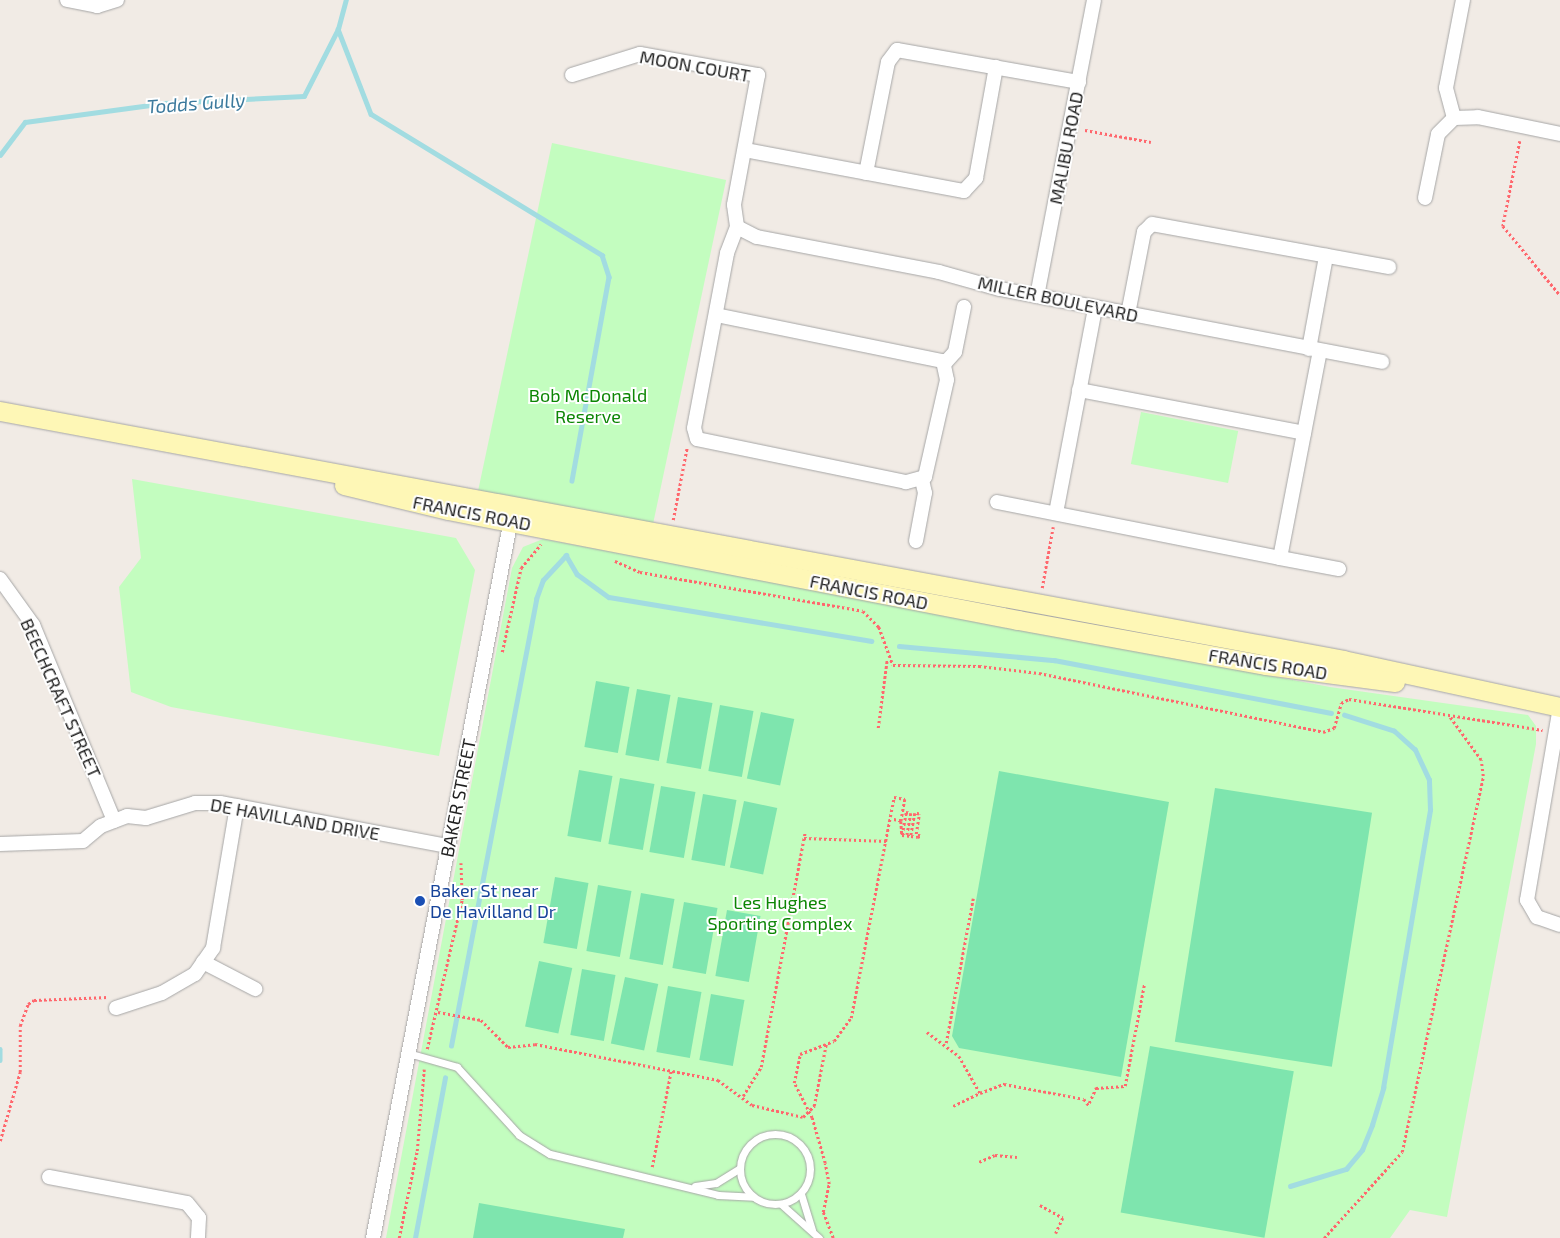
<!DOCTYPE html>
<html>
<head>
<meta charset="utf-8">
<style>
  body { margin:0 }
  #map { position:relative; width:1560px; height:1238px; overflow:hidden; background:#f1ebe5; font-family:"Exo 2",sans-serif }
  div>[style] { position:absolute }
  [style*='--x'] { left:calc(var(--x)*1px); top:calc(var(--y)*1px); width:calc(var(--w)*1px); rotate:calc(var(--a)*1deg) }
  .park>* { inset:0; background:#c3fdbf; transform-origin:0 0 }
  .pitch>* { inset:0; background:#7ee5ae; transform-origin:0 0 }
  .stream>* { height:4.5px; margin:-2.25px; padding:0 2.25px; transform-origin:2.25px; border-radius:2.25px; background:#a2dce1 }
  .path>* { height:2.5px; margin-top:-1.25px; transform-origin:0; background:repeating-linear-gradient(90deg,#ff676d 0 2.5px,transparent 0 5px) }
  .roads { filter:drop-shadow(0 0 1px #a6a6a6) drop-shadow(0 0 1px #a6a6a6) }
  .service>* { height:7px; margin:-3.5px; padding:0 3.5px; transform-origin:3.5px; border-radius:3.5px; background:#fff }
  .service>.ring { margin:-3.5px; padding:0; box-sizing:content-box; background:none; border:7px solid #fff; border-radius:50% }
  .minor>* { height:14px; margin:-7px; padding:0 7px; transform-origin:7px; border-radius:7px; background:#fff }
  .secondary>* { height:19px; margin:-9.5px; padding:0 9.5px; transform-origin:9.5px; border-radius:9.5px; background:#fef7b6 }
  .dots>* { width:14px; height:14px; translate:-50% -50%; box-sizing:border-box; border:2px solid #fff; border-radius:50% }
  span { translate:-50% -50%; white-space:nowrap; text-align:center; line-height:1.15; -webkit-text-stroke:4px #fff; paint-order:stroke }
  .street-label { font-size:18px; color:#1f1f1f }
  .park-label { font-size:18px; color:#0c8604 }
  .transit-label { font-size:18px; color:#164399 }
  .left { translate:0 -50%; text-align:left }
  .water-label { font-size:19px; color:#3c7a9d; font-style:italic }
</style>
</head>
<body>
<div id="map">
  <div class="park">
    <div style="left:552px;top:143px;width:178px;height:355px;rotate:12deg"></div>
    <div style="left:1141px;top:412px;width:99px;height:53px;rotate:11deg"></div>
    <div style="clip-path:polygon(132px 479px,456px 538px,475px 570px,439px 756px,171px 707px,131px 692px,119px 587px,141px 558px)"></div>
    <div style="clip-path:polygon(543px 539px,1330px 687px,1528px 715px,1536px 726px,1536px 744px,1447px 1217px,1410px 1210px,1390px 1238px,386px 1238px,512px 568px,523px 547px)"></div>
  </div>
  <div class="pitch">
    <div style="left:596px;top:681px;width:34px;height:67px;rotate:10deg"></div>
    <div style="left:637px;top:689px;width:34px;height:67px;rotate:10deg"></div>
    <div style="left:678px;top:697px;width:35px;height:67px;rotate:10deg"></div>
    <div style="left:720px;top:705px;width:34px;height:67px;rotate:10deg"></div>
    <div style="left:761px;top:712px;width:34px;height:68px;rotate:12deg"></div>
    <div style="left:579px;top:770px;width:34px;height:67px;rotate:10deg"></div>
    <div style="clip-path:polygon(999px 771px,1169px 802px,1121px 1077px,959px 1048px,952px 1036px)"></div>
    <div style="left:620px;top:778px;width:35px;height:67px;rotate:10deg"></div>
    <div style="left:661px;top:786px;width:35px;height:67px;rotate:10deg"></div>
    <div style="left:1215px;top:788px;width:159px;height:257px;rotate:9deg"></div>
    <div style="left:703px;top:794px;width:34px;height:67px;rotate:10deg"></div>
    <div style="left:744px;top:801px;width:34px;height:68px;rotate:12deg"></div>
    <div style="left:555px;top:877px;width:34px;height:67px;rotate:10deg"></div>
    <div style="left:598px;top:885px;width:34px;height:67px;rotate:10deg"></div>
    <div style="left:641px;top:893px;width:34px;height:67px;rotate:10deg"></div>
    <div style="left:684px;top:902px;width:34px;height:67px;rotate:10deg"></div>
    <div style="left:727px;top:910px;width:34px;height:67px;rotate:10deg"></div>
    <div style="left:539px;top:961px;width:34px;height:67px;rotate:12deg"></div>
    <div style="left:582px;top:969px;width:34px;height:67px;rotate:10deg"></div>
    <div style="left:625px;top:977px;width:34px;height:68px;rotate:12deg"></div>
    <div style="left:668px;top:986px;width:34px;height:67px;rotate:10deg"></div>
    <div style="left:711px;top:994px;width:34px;height:67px;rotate:10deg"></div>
    <div style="left:1150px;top:1046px;width:146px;height:169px;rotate:10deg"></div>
    <div style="clip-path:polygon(479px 1203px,625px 1229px,623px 1238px,473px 1238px)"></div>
  </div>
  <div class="stream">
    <div style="--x:338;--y:29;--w:91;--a:68.8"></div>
    <div style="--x:371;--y:114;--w:271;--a:31.4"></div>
    <div style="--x:602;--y:255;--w:23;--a:72"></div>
    <div style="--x:609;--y:277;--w:207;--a:100.3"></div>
    <div style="--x:0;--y:155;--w:41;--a:-52.9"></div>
    <div style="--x:25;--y:122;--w:141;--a:-7.7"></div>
    <div style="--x:165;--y:103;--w:139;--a:-2.9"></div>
    <div style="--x:304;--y:96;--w:75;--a:-63.1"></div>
    <div style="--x:338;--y:29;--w:30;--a:-75"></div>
    <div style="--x:899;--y:646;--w:156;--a:5.2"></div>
    <div style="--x:1054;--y:660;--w:282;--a:10.8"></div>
    <div style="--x:451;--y:1046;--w:455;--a:-79.2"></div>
    <div style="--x:536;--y:599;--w:20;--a:-70"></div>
    <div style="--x:543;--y:580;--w:34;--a:-47"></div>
    <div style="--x:566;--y:555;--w:22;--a:60"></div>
    <div style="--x:577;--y:574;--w:39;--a:36"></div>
    <div style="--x:609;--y:597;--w:266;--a:9.5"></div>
    <div style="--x:0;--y:1049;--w:11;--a:90"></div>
    <div style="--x:1290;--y:1186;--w:59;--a:-16.9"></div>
    <div style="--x:1346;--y:1169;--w:25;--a:-50"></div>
    <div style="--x:1362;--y:1150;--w:27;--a:-68"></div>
    <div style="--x:1372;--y:1125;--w:39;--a:-73"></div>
    <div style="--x:1383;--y:1088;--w:282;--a:-80.4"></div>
    <div style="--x:1430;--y:810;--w:30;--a:-92"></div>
    <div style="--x:1429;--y:780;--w:33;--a:-115"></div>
    <div style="--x:1415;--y:750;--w:28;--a:-138"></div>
    <div style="--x:1394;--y:731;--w:52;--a:-162.3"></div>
    <div style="--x:415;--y:1238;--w:163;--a:-79.4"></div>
  </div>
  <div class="path">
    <div style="--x:1085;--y:130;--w:67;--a:10.3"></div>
    <div style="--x:1520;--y:141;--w:87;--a:101.3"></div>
    <div style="--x:1503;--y:226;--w:89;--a:50.4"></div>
    <div style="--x:673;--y:520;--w:74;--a:-79.1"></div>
    <div style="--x:615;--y:561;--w:27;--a:24"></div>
    <div style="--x:640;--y:572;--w:226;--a:9.9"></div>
    <div style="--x:863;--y:611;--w:23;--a:45"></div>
    <div style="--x:879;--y:627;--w:40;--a:69.8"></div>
    <div style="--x:893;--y:665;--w:86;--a:0.7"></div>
    <div style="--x:979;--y:666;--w:60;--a:6.7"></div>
    <div style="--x:1039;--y:673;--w:290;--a:11.7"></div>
    <div style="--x:1323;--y:732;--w:12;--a:-20"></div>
    <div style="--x:1334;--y:728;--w:26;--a:-74"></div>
    <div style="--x:1341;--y:703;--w:9;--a:-27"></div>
    <div style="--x:1349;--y:699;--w:196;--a:9.1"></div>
    <div style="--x:1042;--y:588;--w:62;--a:-79.8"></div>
    <div style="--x:502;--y:652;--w:86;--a:-77.3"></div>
    <div style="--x:521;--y:568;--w:31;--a:-50"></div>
    <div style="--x:878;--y:728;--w:69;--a:-82.5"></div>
    <div style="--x:901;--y:821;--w:14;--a:86"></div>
    <div style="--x:902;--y:835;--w:9;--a:6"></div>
    <div style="--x:911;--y:836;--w:6;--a:9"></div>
    <div style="--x:917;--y:837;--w:3;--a:-18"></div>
    <div style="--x:920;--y:836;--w:4;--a:-153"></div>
    <div style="--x:916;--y:834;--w:20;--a:-81"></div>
    <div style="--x:919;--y:814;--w:4;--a:-166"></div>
    <div style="--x:915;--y:813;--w:23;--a:100"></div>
    <div style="--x:902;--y:835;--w:23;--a:-80"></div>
    <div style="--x:906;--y:812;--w:5;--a:11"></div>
    <div style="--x:911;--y:813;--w:22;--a:100"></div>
    <div style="--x:804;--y:838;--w:83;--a:2.1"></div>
    <div style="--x:438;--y:1012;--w:44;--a:10.5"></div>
    <div style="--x:481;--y:1020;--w:38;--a:45"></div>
    <div style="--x:508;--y:1047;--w:27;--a:-6"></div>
    <div style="--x:535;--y:1044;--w:187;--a:11.1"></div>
    <div style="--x:718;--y:1080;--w:42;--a:36.3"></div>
    <div style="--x:752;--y:1105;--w:52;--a:13.2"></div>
    <div style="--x:803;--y:1117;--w:16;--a:-45"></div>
    <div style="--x:814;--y:1106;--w:63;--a:-79"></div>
    <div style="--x:927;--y:1032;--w:40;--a:37"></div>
    <div style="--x:959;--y:1056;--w:43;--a:60.4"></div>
    <div style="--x:980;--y:1093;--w:26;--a:-21"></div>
    <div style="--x:1004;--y:1084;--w:81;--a:10.6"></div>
    <div style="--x:1084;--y:1099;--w:10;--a:53"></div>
    <div style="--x:946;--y:1043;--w:147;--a:-79.4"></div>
    <div style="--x:427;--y:1049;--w:153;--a:-76.8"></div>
    <div style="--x:462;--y:900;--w:37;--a:-92"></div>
    <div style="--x:743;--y:1096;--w:34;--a:-58"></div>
    <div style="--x:761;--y:1067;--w:239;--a:-79.4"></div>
    <div style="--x:1089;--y:1103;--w:17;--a:-65"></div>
    <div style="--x:1096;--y:1088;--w:29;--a:-4"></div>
    <div style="--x:1125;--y:1086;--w:103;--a:-79.3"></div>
    <div style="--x:953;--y:1106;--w:30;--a:-26"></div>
    <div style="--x:0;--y:1141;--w:72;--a:-73.8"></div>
    <div style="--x:20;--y:1072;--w:46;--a:-90"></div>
    <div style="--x:20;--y:1026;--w:23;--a:-70"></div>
    <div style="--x:28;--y:1004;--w:7;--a:-34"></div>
    <div style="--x:34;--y:1000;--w:74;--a:-2.3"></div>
    <div style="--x:979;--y:1162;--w:17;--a:-24"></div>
    <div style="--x:995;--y:1155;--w:22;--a:5"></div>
    <div style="--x:652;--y:1167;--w:98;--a:-78.8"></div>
    <div style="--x:1040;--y:1205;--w:26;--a:29"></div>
    <div style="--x:1063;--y:1218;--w:17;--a:115"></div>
    <div style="--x:399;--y:1238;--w:89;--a:-78.3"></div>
    <div style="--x:417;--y:1151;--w:82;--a:-85.1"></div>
    <div style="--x:833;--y:1238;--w:28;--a:-111"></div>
    <div style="--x:823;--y:1212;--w:29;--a:-78"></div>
    <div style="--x:829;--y:1184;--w:21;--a:-101"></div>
    <div style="--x:825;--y:1163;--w:47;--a:-106.1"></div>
    <div style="--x:812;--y:1118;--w:39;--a:-117"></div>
    <div style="--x:794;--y:1083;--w:30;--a:-78"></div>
    <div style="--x:800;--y:1054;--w:36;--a:-21"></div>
    <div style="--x:834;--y:1041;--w:29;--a:-54"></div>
    <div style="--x:851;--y:1018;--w:225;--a:-79"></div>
    <div style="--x:894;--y:797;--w:11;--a:10"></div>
    <div style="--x:905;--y:799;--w:22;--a:100"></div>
    <div style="--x:901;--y:821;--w:10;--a:-169"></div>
    <div style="--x:1324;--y:1238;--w:116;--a:-47.8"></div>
    <div style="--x:1402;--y:1152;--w:385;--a:-77.8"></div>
    <div style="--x:1483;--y:776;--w:16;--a:-97"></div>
    <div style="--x:1481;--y:760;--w:54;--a:-126"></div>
  </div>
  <div class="roads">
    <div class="service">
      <div style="--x:408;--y:1053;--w:51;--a:15.9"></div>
      <div style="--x:457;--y:1067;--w:92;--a:47.6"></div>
      <div style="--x:519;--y:1135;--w:36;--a:32"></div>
      <div style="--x:550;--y:1154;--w:173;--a:13.7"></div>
      <div style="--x:718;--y:1195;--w:35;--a:3"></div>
      <div class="ring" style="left:740px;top:1134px;width:63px;height:63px"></div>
      <div style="--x:695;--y:1186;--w:21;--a:-8"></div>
      <div style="--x:716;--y:1183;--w:28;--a:-32"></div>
      <div style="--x:801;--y:1194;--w:38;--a:73"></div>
      <div style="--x:781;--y:1204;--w:51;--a:41.8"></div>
    </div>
    <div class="minor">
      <div style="--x:67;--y:0;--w:31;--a:11"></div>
      <div style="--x:97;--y:6;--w:21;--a:-17"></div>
      <div style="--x:572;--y:75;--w:71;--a:-17.2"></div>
      <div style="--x:640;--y:54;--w:120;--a:10.1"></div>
      <div style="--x:758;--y:75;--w:132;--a:100.5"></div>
      <div style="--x:734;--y:205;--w:22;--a:82"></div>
      <div style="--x:1454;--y:118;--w:31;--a:-105"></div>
      <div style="--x:1446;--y:88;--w:90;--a:-79.1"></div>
      <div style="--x:745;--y:150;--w:223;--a:10.6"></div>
      <div style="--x:964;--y:191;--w:18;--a:-47"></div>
      <div style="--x:976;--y:178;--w:113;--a:-79.8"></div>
      <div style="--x:866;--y:173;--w:113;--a:-78.8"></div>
      <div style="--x:888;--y:62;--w:15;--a:-53"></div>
      <div style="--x:897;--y:50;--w:185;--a:10"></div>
      <div style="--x:1425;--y:198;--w:65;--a:-78.5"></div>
      <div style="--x:1438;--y:134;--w:23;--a:-45"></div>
      <div style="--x:1454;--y:118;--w:24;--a:-2"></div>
      <div style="--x:1478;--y:117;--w:84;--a:11.7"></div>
      <div style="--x:737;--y:227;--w:22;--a:27"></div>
      <div style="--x:757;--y:237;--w:185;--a:10.9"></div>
      <div style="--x:939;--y:272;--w:63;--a:15.6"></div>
      <div style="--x:1000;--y:289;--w:389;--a:10.8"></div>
      <div style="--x:1037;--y:296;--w:301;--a:-79.1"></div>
      <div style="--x:1128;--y:314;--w:84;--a:-79"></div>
      <div style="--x:1144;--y:232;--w:11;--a:-45"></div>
      <div style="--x:1152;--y:224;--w:241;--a:10.3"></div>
      <div style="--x:716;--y:315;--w:232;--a:11.5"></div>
      <div style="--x:943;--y:361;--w:19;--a:78"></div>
      <div style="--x:947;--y:380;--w:99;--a:102.8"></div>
      <div style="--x:925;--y:477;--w:20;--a:165"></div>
      <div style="--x:906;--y:482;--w:213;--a:-168.4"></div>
      <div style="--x:697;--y:439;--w:11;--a:-105"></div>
      <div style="--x:694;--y:428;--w:178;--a:-79.3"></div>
      <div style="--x:727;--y:253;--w:28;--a:-69"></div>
      <div style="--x:1309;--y:349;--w:95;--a:-79.6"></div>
      <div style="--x:945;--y:363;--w:15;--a:-48"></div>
      <div style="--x:955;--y:352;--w:46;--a:-78.7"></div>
      <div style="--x:1079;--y:390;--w:229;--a:10.8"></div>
      <div style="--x:997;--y:502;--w:288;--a:11.2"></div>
      <div style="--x:1280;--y:558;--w:211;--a:-79.1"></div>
      <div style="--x:1056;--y:513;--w:209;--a:-79.2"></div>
      <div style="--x:916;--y:541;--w:49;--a:-79.4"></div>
      <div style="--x:925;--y:493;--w:13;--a:-103"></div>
      <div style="--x:1280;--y:558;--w:60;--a:10.6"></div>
      <div style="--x:0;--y:579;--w:57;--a:54.3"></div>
      <div style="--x:33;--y:625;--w:212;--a:67.5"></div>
      <div style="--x:1560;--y:707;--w:196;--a:99.7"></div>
      <div style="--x:1527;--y:900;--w:20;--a:60"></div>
      <div style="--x:1537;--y:917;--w:24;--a:19"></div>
      <div style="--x:0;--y:844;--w:83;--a:-2.1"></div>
      <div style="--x:83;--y:841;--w:23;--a:-40"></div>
      <div style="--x:101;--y:826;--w:28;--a:-21"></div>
      <div style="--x:127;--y:816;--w:19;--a:6"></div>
      <div style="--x:146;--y:818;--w:51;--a:-17"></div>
      <div style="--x:195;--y:803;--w:25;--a:0"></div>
      <div style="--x:220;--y:803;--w:232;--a:10.7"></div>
      <div style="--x:203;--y:962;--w:59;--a:27.4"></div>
      <div style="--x:116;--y:1008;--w:48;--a:-18.1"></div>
      <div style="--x:162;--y:993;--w:38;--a:-30"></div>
      <div style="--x:195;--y:974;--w:32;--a:-55"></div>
      <div style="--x:213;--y:948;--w:144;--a:-80.4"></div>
      <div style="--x:49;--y:1177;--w:140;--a:10.7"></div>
      <div style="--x:187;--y:1203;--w:19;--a:51"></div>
      <div style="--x:199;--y:1218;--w:20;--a:93"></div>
      <div style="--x:373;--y:1238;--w:737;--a:-79.13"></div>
    </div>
    <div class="secondary">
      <div style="--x:0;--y:411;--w:1366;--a:10.5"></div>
      <div style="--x:1343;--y:660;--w:222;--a:12.2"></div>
      <div style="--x:344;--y:485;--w:107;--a:13.5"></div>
      <div style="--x:448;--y:510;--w:581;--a:10.92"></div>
      <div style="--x:1018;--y:620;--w:252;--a:10.3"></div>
      <div style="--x:1266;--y:665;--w:130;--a:7.5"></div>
    </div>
  </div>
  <div class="dots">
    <div style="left:420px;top:901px;background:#1a4fb4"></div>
  </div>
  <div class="street-label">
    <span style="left:695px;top:66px;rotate:10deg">MOON COURT</span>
    <span style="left:1066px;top:148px;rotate:-79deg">MALIBU ROAD</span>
    <span style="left:1058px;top:299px;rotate:12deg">MILLER BOULEVARD</span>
    <span style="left:472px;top:513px;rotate:11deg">FRANCIS ROAD</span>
    <span style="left:869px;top:592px;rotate:11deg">FRANCIS ROAD</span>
    <span style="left:1268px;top:664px;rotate:9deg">FRANCIS ROAD</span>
    <span style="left:61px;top:698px;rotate:66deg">BEECHCRAFT STREET</span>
    <span style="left:458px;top:798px;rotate:-79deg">BAKER STREET</span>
    <span style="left:295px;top:819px;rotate:10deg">DE HAVILLAND DRIVE</span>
  </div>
  <div class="park-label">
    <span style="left:588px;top:406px">Bob McDonald<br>Reserve</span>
    <span style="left:780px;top:913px">Les Hughes<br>Sporting Complex</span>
  </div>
  <div class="transit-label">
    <span class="left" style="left:430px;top:901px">Baker St near<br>De Havilland Dr</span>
  </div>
  <div class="water-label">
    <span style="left:196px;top:103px;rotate:-4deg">Todds Gully</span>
  </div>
</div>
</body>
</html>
